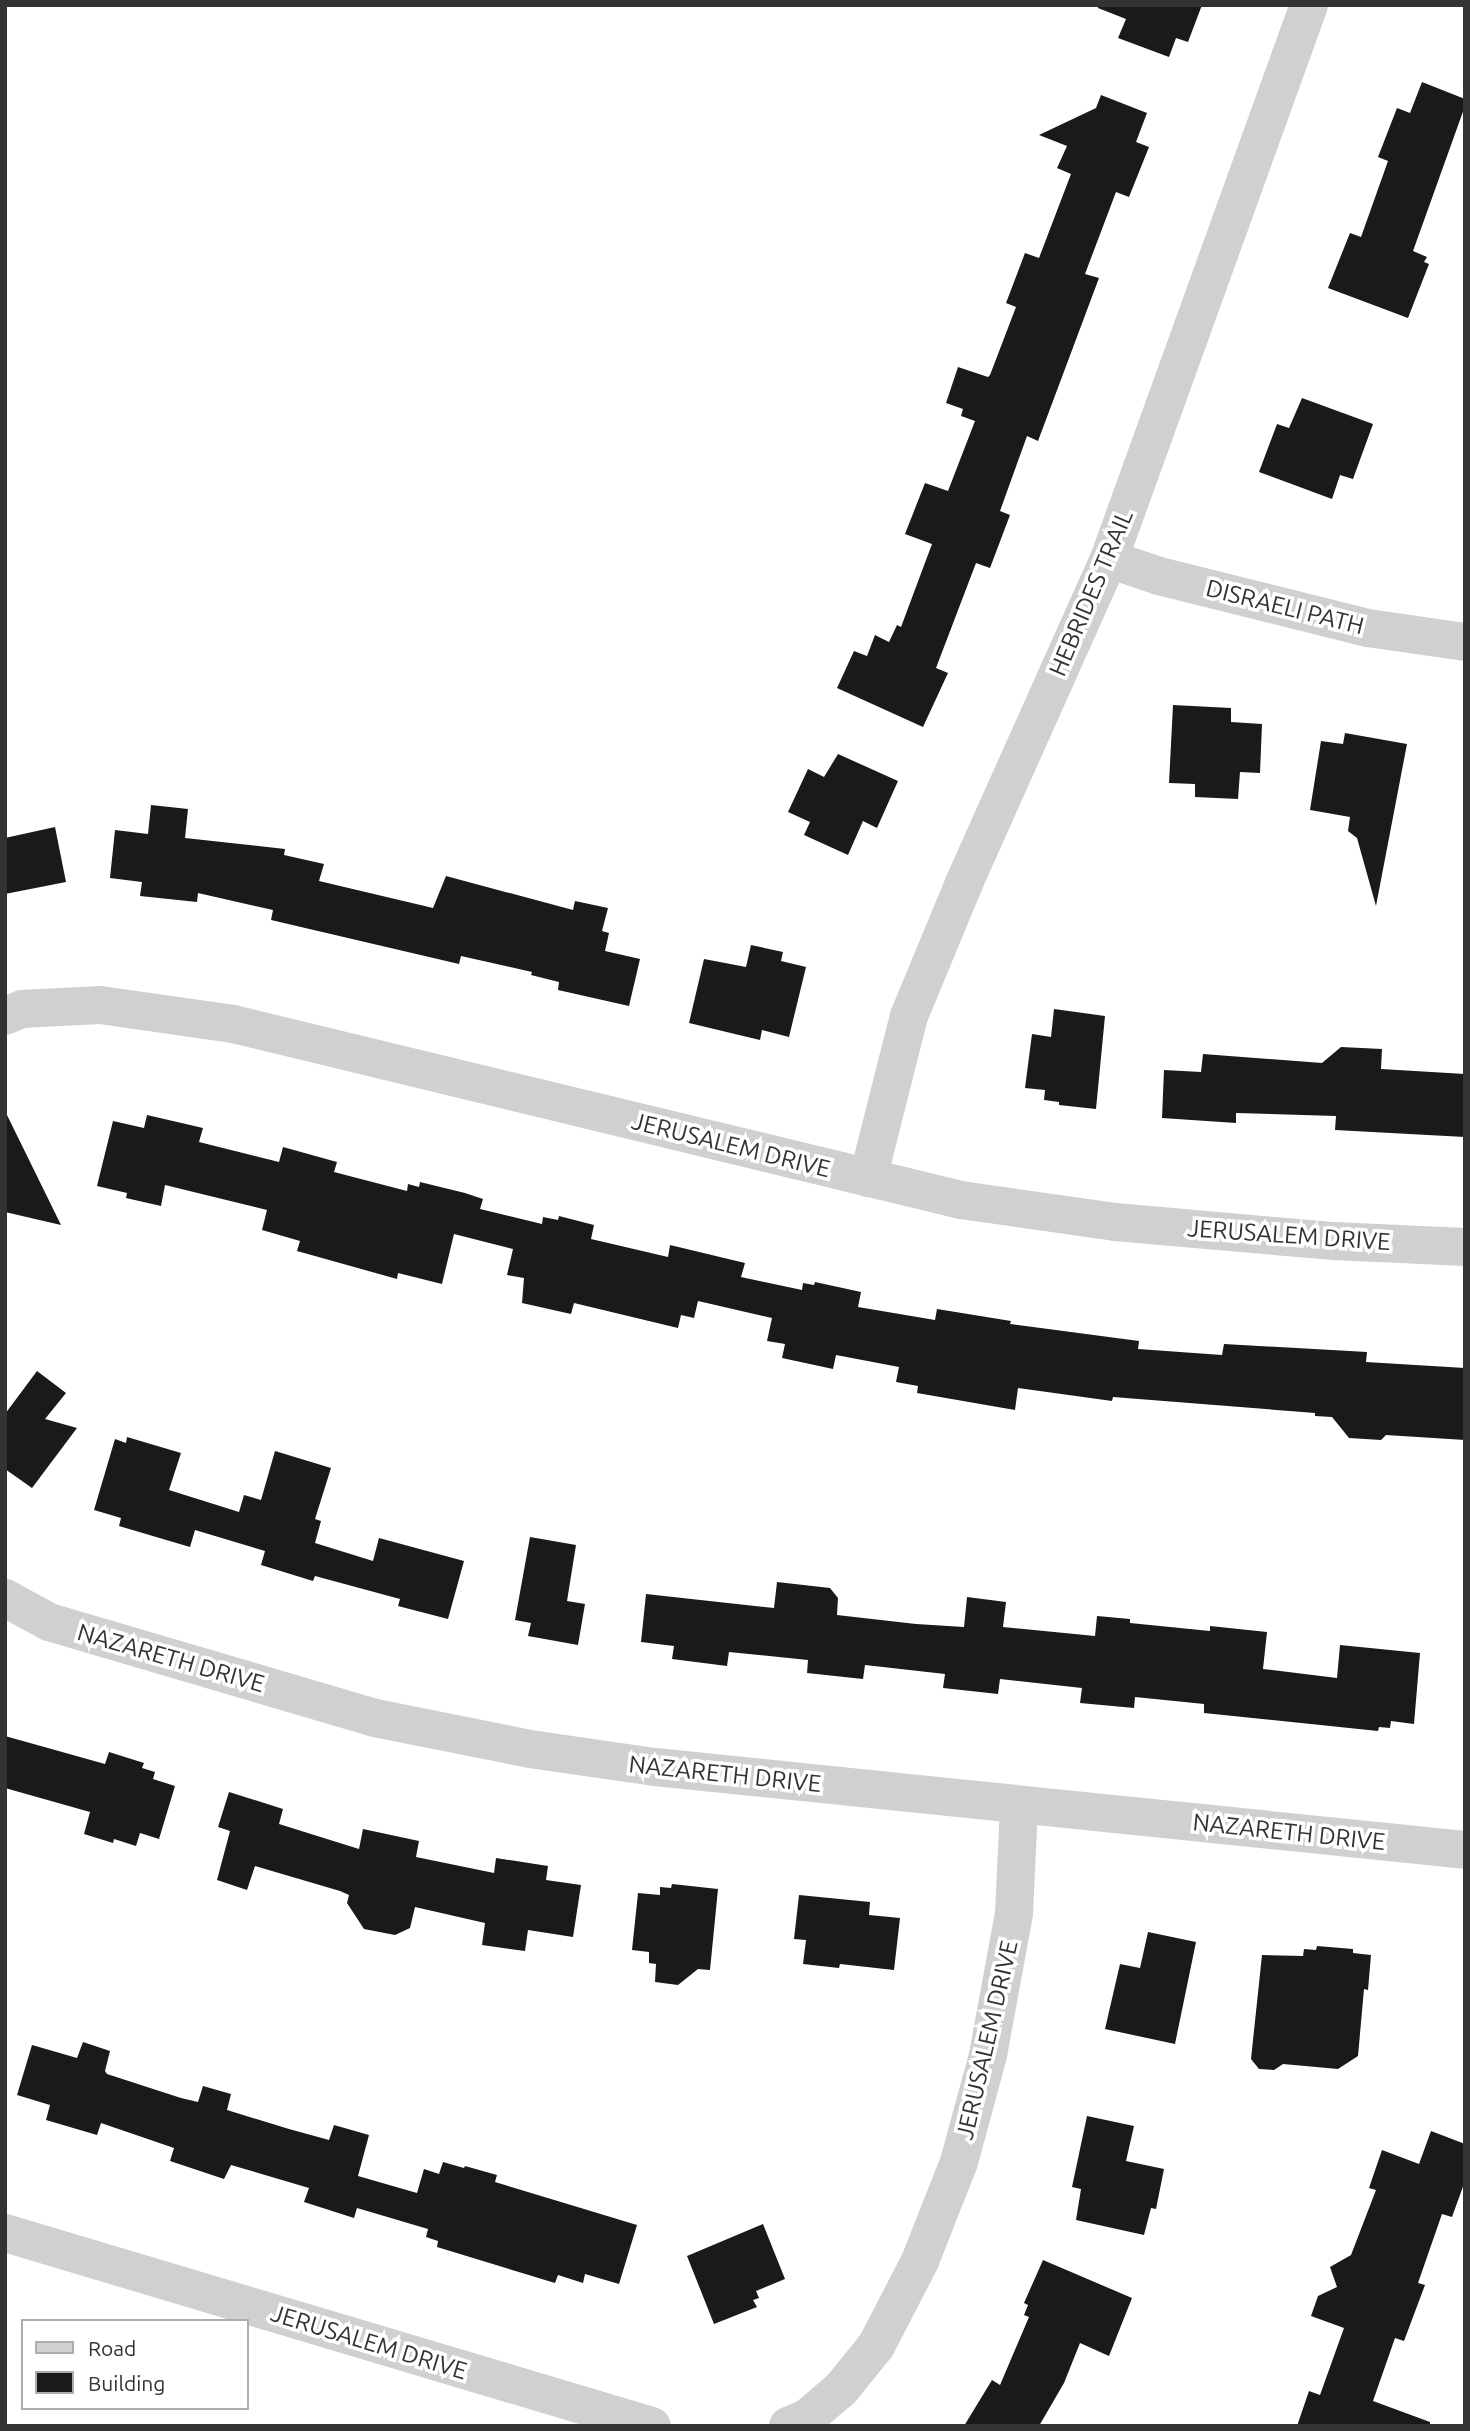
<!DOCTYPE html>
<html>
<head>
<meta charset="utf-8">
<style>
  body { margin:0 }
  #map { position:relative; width:1470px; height:2431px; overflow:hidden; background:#fff; font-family:Ubuntu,sans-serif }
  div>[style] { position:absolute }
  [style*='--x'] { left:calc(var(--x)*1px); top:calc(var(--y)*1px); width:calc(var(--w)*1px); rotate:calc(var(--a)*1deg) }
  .building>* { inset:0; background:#1a1a1a }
  .minor>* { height:38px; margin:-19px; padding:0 19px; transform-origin:19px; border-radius:19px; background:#d0d0d0 }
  span { translate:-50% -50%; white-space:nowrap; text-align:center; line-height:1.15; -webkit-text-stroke:7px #fff; paint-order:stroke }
  .street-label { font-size:24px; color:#333 }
  .frame { position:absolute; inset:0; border:7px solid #333; pointer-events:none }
  .legend { position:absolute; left:21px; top:2319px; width:228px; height:91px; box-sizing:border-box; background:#fff; border:2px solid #adadad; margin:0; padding:9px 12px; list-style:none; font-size:21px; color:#333 }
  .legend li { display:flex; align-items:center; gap:14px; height:35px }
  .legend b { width:35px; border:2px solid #adadad }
</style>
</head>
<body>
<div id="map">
  <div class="building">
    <div style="clip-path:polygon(1098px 5px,1202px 5px,1188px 42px,1176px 38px,1169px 57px,1118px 38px,1126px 19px,1098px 8px)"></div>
    <div style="clip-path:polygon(1422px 82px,1465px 99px,1465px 106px,1413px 251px,1427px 257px,1424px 262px,1429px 264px,1408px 318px,1328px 288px,1350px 233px,1361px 237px,1388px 161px,1378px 157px,1397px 108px,1410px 113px)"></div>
    <div style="clip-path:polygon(1101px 95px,1147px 113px,1136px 142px,1149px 147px,1129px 197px,1116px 192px,1085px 274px,1099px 278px,1038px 441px,1027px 436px,1000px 511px,1010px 515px,990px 568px,976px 563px,936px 668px,948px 673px,923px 727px,837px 688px,854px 651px,867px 656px,875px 635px,889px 642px,897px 625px,901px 627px,932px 544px,905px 534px,925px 483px,948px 491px,975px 421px,961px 416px,963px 409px,946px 403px,958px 367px,988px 377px,990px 375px,1016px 307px,1006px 303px,1025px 253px,1039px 258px,1071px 174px,1057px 168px,1067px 146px,1039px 135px,1096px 108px)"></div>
    <div style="clip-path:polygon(1302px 398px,1373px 424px,1353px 479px,1340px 475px,1332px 499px,1259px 472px,1277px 424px,1289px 428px)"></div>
    <div style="clip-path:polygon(1173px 705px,1231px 708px,1231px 722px,1262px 724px,1260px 773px,1240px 772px,1238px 799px,1195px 797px,1195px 784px,1169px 783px)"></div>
    <div style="clip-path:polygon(1345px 733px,1407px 744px,1376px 906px,1357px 838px,1348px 831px,1350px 817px,1310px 810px,1321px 741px,1343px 744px)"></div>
    <div style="clip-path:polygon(838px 754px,898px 781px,877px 828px,863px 821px,848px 855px,804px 835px,810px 822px,788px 812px,808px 769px,824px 777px)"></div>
    <div style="clip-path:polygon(151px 805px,188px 809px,185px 838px,285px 849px,284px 855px,324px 864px,319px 881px,433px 908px,446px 876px,573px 910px,575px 901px,608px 908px,602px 931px,609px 933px,605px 951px,640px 959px,629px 1006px,558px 990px,559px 982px,531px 975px,532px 972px,461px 956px,459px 964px,271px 920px,273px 910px,198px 893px,197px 902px,140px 896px,142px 882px,110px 878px,115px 830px,148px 834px)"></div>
    <div style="clip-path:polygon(55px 827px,66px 882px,5px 894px,5px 838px)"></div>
    <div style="clip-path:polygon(751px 945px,783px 952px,781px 961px,806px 967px,789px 1037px,762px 1030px,760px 1040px,689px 1023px,704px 959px,746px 967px)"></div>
    <div style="clip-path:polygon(1054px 1009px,1105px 1016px,1096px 1109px,1059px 1105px,1059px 1102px,1044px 1100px,1045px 1090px,1025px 1088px,1032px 1034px,1051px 1037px)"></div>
    <div style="clip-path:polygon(1341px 1047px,1382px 1049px,1381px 1069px,1465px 1074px,1465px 1137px,1335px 1130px,1336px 1116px,1236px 1113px,1236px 1123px,1162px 1118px,1164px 1070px,1201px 1072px,1203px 1054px,1322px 1063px)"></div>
    <div style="clip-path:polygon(5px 1111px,61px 1225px,5px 1212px)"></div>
    <div style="clip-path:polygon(147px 1115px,203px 1128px,199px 1142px,279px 1162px,283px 1147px,337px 1162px,334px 1172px,407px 1191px,408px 1184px,419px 1187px,420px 1182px,465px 1193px,483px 1199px,480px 1209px,542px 1224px,543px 1217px,558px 1220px,559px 1216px,594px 1225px,591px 1239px,668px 1257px,670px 1245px,745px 1263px,741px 1277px,802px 1290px,803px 1283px,814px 1285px,815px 1282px,861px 1292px,858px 1307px,935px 1320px,937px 1309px,1011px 1321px,1010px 1324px,1139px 1341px,1138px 1349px,1222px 1355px,1224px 1344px,1367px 1352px,1366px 1362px,1465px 1368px,1465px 1440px,1386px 1435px,1381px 1440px,1349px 1438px,1332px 1417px,1315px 1416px,1315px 1413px,1113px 1397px,1112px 1401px,1018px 1388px,1015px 1410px,917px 1393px,918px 1386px,896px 1382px,899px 1367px,836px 1355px,833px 1369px,782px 1358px,785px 1344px,767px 1341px,772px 1318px,698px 1301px,694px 1318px,681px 1315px,678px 1328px,574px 1303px,571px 1314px,522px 1303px,524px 1278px,507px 1275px,513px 1249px,454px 1234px,442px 1284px,398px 1273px,397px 1279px,297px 1251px,300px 1241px,262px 1230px,267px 1210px,165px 1185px,161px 1206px,126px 1198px,127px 1193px,97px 1186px,113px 1121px,144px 1128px)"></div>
    <div style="clip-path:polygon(37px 1371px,66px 1393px,45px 1419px,77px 1428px,32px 1488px,5px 1469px,5px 1414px)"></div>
    <div style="clip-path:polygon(127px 1437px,181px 1453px,169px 1490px,239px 1512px,244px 1495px,261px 1500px,275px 1451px,331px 1468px,315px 1519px,321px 1521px,315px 1543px,373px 1561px,379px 1538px,464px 1561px,448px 1619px,398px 1606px,400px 1599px,315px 1576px,313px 1581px,261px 1565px,265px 1551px,195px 1530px,190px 1547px,119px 1526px,121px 1518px,94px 1510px,115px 1439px,126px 1443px)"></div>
    <div style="clip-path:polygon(530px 1537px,576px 1545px,567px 1601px,585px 1604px,578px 1645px,528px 1636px,531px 1623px,515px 1620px)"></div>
    <div style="clip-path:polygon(777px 1582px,830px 1588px,838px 1598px,837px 1615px,916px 1624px,964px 1627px,967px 1597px,1006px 1602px,1003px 1627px,1095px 1636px,1097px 1616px,1130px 1619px,1130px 1623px,1210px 1631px,1210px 1626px,1267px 1632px,1263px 1669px,1337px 1678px,1340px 1645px,1420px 1653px,1414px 1724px,1391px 1721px,1390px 1728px,1379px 1727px,1378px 1731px,1204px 1713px,1204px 1704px,1135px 1697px,1134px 1708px,1080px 1703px,1082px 1688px,1000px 1679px,998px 1694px,943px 1688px,945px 1674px,865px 1665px,863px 1679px,807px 1673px,808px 1660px,729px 1652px,727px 1666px,672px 1659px,674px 1646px,641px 1642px,646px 1594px,774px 1608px)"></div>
    <div style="clip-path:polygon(5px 1736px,105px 1764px,109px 1752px,144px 1763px,142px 1768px,155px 1772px,153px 1779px,175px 1786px,159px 1839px,140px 1833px,136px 1846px,114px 1839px,113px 1843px,84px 1834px,90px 1812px,5px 1788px)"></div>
    <div style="clip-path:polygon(229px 1792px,283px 1809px,279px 1824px,359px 1849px,363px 1829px,419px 1841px,416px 1857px,494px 1873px,496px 1858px,548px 1866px,546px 1880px,581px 1885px,573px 1937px,528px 1930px,525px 1951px,482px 1945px,485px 1923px,415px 1907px,410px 1928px,395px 1935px,364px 1929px,347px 1903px,349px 1895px,340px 1891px,255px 1866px,247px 1890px,217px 1880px,230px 1831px,218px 1827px)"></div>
    <div style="clip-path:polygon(672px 1884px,718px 1889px,710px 1970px,698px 1969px,678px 1985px,655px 1982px,656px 1964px,649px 1963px,649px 1952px,632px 1950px,638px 1893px,660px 1895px,660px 1887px,671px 1888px)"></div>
    <div style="clip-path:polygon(799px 1895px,870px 1902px,869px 1915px,900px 1918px,894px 1970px,840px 1964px,839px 1968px,803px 1964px,806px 1940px,794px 1939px)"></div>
    <div style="clip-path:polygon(1148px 1932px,1196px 1942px,1175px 2044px,1105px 2029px,1120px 1964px,1140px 1968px)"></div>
    <div style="clip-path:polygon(1317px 1946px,1353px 1949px,1353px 1953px,1371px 1955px,1368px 1990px,1364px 1989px,1358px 2056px,1338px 2069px,1283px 2064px,1274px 2070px,1259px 2069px,1251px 2059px,1262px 1955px,1303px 1956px,1304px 1949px,1316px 1950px)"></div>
    <div style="clip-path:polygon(83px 2042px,110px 2051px,105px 2071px,107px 2074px,181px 2098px,198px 2102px,203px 2086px,231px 2094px,227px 2110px,289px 2129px,329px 2140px,334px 2125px,369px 2135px,358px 2176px,417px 2193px,424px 2169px,439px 2174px,443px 2162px,464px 2168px,465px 2166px,497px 2175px,495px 2182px,637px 2225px,619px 2284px,585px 2274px,583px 2283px,558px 2275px,555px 2283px,437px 2247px,438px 2241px,426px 2237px,428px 2229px,357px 2208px,354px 2218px,304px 2202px,309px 2188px,231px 2165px,224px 2179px,170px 2161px,174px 2148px,101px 2123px,97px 2135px,46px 2120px,50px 2105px,17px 2095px,32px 2045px,77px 2058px)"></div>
    <div style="clip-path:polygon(1087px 2116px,1134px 2126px,1126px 2161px,1164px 2169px,1156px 2209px,1151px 2208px,1144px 2235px,1076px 2220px,1081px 2189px,1072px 2187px)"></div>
    <div style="clip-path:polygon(1431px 2131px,1465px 2144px,1465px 2181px,1452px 2217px,1442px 2214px,1418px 2283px,1425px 2285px,1404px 2341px,1395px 2338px,1373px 2401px,1430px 2422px,1430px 2426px,1297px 2426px,1309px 2391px,1320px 2395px,1344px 2328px,1311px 2316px,1318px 2296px,1337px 2287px,1330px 2267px,1351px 2255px,1376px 2190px,1369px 2188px,1382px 2150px,1419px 2164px)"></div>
    <div style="clip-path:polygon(763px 2224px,785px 2279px,756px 2291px,759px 2298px,753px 2300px,757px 2307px,714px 2324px,687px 2256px)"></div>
    <div style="clip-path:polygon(1043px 2260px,1132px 2298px,1109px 2356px,1080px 2343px,1064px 2383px,1039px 2426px,964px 2426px,992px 2380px,1000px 2385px,1029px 2317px,1024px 2315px,1028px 2305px,1024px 2303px)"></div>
  </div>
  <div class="minor">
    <div style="--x:1109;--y:559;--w:53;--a:18.8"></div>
    <div style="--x:1159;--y:576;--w:215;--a:14"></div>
    <div style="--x:1368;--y:628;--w:98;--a:8.2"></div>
    <div style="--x:5;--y:1016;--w:18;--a:-22"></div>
    <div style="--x:22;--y:1009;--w:78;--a:-2.9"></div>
    <div style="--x:100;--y:1005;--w:134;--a:8.1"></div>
    <div style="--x:233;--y:1024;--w:749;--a:13.59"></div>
    <div style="--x:961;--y:1200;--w:156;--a:8.1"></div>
    <div style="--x:1115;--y:1222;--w:220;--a:5"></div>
    <div style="--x:1334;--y:1241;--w:131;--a:2.6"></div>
    <div style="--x:868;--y:1178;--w:167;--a:-75.8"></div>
    <div style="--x:909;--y:1016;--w:144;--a:-67.5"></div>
    <div style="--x:964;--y:883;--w:355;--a:-65.9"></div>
    <div style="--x:1109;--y:559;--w:589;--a:-70.15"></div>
    <div style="--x:5;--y:1598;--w:50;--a:28.6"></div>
    <div style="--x:49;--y:1622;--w:340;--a:16.4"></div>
    <div style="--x:375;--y:1718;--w:158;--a:11.3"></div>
    <div style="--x:530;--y:1749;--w:126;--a:8.2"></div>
    <div style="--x:655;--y:1767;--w:814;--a:5.85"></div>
    <div style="--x:5;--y:2233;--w:675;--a:16.61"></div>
    <div style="--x:788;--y:2426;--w:21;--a:-23"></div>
    <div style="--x:807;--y:2418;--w:45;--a:-40.5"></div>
    <div style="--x:841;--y:2389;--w:55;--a:-50.9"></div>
    <div style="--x:876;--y:2346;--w:96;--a:-62.6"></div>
    <div style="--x:920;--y:2261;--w:106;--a:-68.5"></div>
    <div style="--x:959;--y:2162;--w:111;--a:-74.8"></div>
    <div style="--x:988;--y:2055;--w:144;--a:-79.6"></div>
    <div style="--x:1014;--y:1913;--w:108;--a:-87.3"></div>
  </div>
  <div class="street-label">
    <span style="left:1091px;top:593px;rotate:-67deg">HEBRIDES TRAIL</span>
    <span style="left:1285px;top:607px;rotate:14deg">DISRAELI PATH</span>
    <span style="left:731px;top:1145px;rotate:14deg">JERUSALEM DRIVE</span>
    <span style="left:1289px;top:1235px;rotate:4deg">JERUSALEM DRIVE</span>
    <span style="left:171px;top:1658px;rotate:16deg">NAZARETH DRIVE</span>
    <span style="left:725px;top:1774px;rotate:6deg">NAZARETH DRIVE</span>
    <span style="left:1289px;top:1832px;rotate:6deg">NAZARETH DRIVE</span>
    <span style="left:987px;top:2040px;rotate:-77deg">JERUSALEM DRIVE</span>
    <span style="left:369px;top:2342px;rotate:17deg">JERUSALEM DRIVE</span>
  </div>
  <div class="frame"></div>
  <ul class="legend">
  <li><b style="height:9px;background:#d0d0d0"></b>Road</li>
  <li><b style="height:19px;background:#1a1a1a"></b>Building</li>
  </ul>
</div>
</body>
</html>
